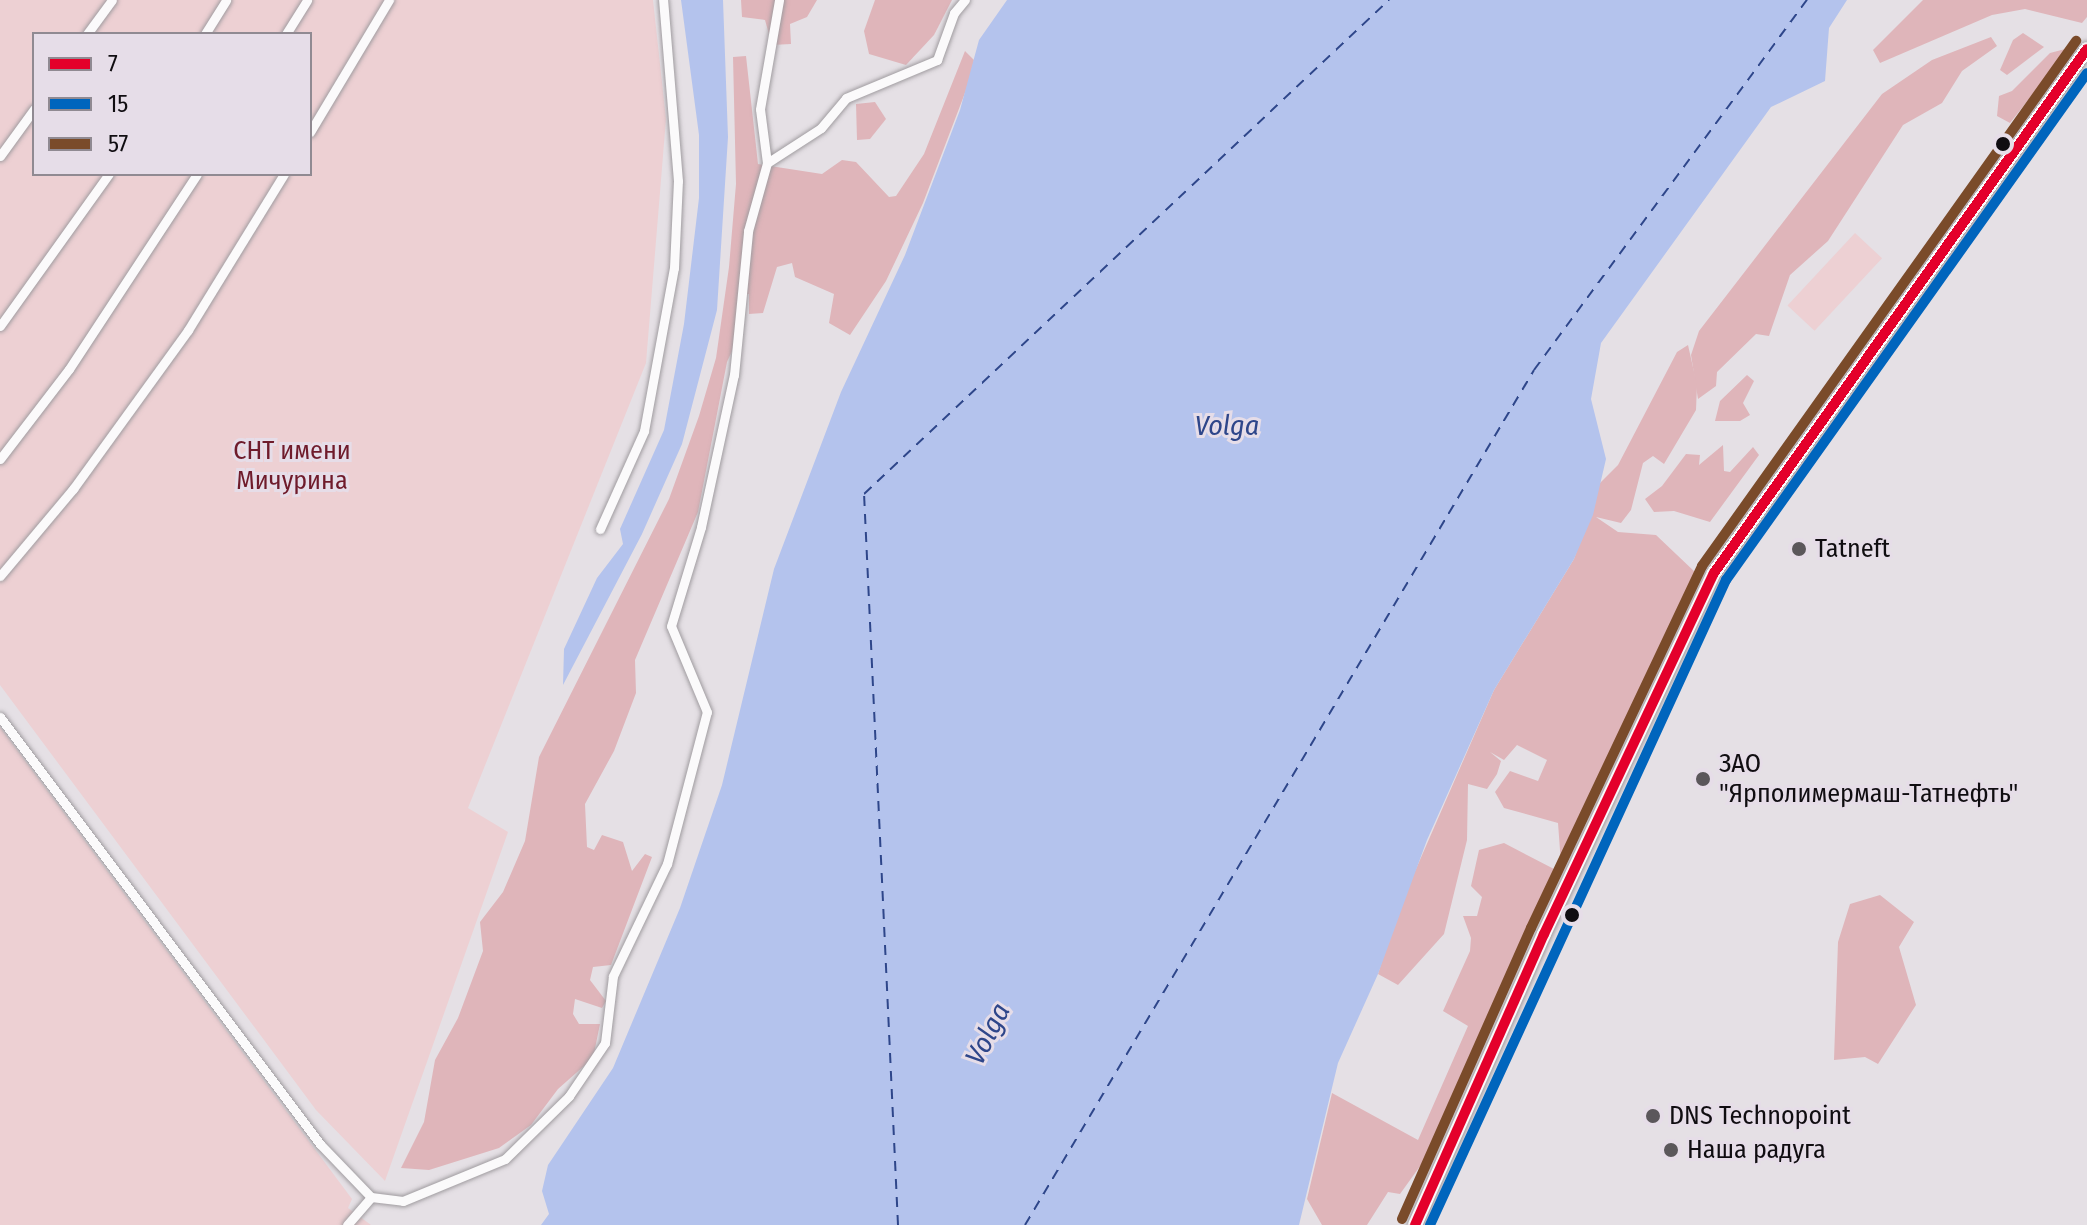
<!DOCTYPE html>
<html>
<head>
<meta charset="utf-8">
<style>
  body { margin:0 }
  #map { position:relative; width:2087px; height:1225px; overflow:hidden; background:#e5e0e5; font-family:"Fira Sans Condensed",sans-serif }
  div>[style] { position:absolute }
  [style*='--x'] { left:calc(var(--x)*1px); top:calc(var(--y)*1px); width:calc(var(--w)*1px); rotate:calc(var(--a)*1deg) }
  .green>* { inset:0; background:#edd0d3; transform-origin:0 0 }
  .forest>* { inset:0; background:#dfb5ba }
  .water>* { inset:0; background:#b4c3ed }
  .ferry>* { height:2px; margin-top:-1px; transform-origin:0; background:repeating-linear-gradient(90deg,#2e468a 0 10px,transparent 0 18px) }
  .roads { filter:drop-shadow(0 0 2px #a09ca0) drop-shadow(0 0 2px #a09ca0) }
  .street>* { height:9px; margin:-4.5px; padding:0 4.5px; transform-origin:4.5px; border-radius:4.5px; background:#fbfafb }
  .primary>* { height:14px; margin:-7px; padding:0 7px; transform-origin:7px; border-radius:7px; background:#fbfafb }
  .bus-1>* { height:10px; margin:-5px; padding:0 5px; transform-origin:5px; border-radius:5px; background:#e4002b }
  .bus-2>* { height:10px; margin:-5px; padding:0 5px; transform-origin:5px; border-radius:5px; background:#0065bd }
  .bus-3>* { height:10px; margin:-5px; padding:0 5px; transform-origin:5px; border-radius:5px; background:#7a4b2a }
  .dots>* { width:22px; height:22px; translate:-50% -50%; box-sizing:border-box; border:4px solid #e6dde8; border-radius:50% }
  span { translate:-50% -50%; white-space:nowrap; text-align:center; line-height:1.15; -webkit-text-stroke:6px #e6dde8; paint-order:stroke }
  .park-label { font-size:26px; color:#6f1b2b }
  .poi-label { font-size:26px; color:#100d11 }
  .left { translate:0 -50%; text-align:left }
  .water-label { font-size:28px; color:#2e468a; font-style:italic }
  .legend { position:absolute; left:32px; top:32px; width:280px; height:144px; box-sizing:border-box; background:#e6dde8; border:2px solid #908a92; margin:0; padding:10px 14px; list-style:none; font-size:24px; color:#100d11 }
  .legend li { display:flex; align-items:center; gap:16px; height:40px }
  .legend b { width:40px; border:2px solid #908a92 }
</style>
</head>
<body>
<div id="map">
  <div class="green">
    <div style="clip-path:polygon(evenodd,0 0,653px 0,666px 119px,646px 363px,468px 808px,508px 832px,385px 1181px,316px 1110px,0 685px,0 0,34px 34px,310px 34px,310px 174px,34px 174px,34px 34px)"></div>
    <div style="left:1855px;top:233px;width:37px;height:99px;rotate:43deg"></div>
    <div style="clip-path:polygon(0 727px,352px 1199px,348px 1208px,371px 1225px,0 1225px)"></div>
  </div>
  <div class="forest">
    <div style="clip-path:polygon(741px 0,817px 0,807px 17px,790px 24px,791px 44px,772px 45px,765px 20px,742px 17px)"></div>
    <div style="clip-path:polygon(875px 0,952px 0,934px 35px,906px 65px,869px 54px,864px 31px)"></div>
    <div style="clip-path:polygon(1923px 0,2087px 0,2087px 17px,2082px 23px,2025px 9px,1992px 15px,1880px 63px,1873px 50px)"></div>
    <div style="clip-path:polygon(2023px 33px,2044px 47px,2007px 75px,2000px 70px,2013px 40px)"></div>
    <div style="clip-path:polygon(1991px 37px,1997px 46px,1962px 71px,1942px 103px,1903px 125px,1828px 241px,1790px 275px,1769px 336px,1756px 334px,1717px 372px,1716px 386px,1698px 399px,1691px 355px,1699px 331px,1882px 94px,1932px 60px)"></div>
    <div style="clip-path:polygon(2069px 48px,2010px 123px,1997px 116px,1999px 96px,2012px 91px,2050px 53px)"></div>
    <div style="clip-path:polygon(965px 51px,974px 60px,968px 85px,923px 203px,886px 281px,850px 335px,829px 323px,834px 294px,795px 277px,792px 263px,777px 267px,763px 313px,749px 314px,749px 294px,739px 295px,741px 331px,727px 362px,698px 512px,635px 660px,636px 693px,614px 751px,585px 804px,587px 847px,594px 850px,602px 835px,623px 842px,632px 871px,645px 854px,652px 857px,611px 965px,593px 967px,590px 980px,606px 1001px,602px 1008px,575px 999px,573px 1014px,579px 1024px,600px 1024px,593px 1058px,558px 1089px,531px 1125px,499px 1148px,429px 1170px,401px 1168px,424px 1122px,435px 1060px,458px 1018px,483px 951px,480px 922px,503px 892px,525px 841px,539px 757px,669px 499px,699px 416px,716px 358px,729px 267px,736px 184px,733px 57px,746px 56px,758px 164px,822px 174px,842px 160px,856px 162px,889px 197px,896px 196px,924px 154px)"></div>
    <div style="clip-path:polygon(875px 102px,886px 119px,870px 139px,857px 140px,856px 104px)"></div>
    <div style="clip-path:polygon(1688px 345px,1697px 385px,1696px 410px,1664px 464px,1653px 456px,1643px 463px,1631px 510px,1621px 523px,1596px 517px,1618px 532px,1656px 535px,1696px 573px,1561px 864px,1558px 823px,1504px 808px,1495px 792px,1510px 771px,1538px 781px,1547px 760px,1517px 745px,1504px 760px,1490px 752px,1501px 761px,1497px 774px,1487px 789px,1468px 784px,1467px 840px,1444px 934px,1398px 985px,1378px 974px,1399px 908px,1494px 690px,1574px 559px,1600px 483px,1618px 465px,1677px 352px)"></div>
    <div style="clip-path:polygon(1747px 375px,1754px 381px,1743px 403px,1750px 415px,1740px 421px,1715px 421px,1720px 401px)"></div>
    <div style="clip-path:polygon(1723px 445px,1724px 471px,1730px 472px,1753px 447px,1759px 455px,1710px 522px,1674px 511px,1654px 512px,1645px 499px,1662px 486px,1686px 454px,1700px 455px,1699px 465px)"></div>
    <div style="clip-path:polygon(1504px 843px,1554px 869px,1423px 1162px,1400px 1194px,1388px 1192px,1367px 1225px,1322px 1225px,1307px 1199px,1332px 1093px,1418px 1140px,1468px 1026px,1443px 1011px,1470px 951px,1471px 938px,1463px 916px,1477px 916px,1482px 897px,1471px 886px,1479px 850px)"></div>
    <div style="clip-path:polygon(1880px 895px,1914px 922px,1899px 947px,1916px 1005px,1878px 1064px,1865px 1057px,1834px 1060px,1838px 942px,1850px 904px)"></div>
  </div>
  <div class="water">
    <div style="clip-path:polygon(681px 0,723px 0,728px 137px,717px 310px,682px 444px,642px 534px,563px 685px,564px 649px,597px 578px,623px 544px,620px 529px,664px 430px,684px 324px,699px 198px,699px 135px)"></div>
    <div style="clip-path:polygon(1007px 0,1847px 0,1829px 28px,1825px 81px,1771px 107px,1601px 343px,1591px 399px,1606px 459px,1593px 515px,1574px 559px,1494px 690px,1427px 840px,1378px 974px,1338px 1063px,1299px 1225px,541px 1225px,549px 1214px,542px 1191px,548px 1165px,613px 1068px,680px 908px,722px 785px,774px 569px,841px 392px,905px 255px,960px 110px,979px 40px)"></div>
  </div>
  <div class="ferry">
    <div style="--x:898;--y:1225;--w:732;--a:-92.66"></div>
    <div style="--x:864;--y:494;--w:721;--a:-43.26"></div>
    <div style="--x:1025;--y:1225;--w:995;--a:-59.23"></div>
    <div style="--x:1534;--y:370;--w:460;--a:-53.6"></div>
  </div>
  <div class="roads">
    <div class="street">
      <div style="--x:87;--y:34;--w:42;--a:-53.7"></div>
      <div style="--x:205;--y:34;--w:40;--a:-58"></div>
      <div style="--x:286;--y:34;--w:40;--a:-58"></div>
      <div style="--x:310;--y:132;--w:154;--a:-59.1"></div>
      <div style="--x:0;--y:156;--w:58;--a:-54.1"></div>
      <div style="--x:767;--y:163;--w:54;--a:-97.4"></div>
      <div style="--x:760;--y:109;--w:111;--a:-80.1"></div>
      <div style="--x:0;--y:326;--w:187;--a:-54.4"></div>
      <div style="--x:0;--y:459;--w:113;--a:-52.5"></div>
      <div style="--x:69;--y:369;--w:233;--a:-56.7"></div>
      <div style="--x:600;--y:529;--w:107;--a:-65.8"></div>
      <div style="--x:644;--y:431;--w:166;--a:-79.6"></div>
      <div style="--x:674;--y:268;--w:87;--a:-87.4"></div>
      <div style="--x:678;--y:181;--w:182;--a:-94.7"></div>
      <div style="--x:0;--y:576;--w:114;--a:-50"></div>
      <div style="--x:73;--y:489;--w:196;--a:-54.1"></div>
      <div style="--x:188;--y:330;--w:183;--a:-58.4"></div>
      <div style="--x:0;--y:717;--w:534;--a:53.15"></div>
      <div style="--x:320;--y:1144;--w:74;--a:46.1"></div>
      <div style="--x:371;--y:1197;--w:32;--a:7"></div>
      <div style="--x:403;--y:1201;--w:110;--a:-22.4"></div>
      <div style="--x:505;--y:1159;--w:90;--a:-44.5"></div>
      <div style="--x:569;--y:1096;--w:64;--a:-55.8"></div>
      <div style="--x:605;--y:1043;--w:67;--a:-83.2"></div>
      <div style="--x:613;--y:976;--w:124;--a:-64.3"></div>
      <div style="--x:667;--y:864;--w:157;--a:-75.3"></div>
      <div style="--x:707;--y:712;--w:93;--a:-112.7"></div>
      <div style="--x:671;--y:626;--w:103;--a:-73.1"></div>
      <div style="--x:701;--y:527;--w:156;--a:-77.8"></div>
      <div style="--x:734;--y:375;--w:145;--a:-84.4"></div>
      <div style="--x:748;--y:231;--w:71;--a:-74.4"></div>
      <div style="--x:767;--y:163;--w:64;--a:-32.9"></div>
      <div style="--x:821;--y:128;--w:39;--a:-50"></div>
      <div style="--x:846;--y:98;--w:99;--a:-22.7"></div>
      <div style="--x:937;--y:60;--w:50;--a:-70.1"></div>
      <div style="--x:954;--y:13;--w:17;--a:-50"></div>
      <div style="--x:347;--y:1225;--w:37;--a:-49"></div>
    </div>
    <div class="primary">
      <div style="--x:1415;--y:1225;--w:318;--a:-66.1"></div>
      <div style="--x:1544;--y:934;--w:399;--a:-64.8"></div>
      <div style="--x:1714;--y:573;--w:643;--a:-54.56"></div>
    </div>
  </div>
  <div class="bus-1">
    <div style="--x:1415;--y:1225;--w:318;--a:-66.1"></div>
    <div style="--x:1544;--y:934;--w:399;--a:-64.8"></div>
    <div style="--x:1714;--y:573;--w:643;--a:-54.56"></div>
  </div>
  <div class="bus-2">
    <div style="--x:1430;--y:1225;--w:710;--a:-65.35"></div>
    <div style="--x:1726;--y:580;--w:622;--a:-54.55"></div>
  </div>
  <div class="bus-3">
    <div style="--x:1402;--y:1219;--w:318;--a:-66.1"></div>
    <div style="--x:1531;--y:928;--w:400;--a:-64.7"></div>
    <div style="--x:1702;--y:566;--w:645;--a:-54.53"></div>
  </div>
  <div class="dots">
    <div style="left:2003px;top:144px;background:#100d11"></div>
    <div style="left:1799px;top:549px;background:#5b575b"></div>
    <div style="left:1703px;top:779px;background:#5b575b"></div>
    <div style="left:1572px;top:915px;background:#100d11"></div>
    <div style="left:1653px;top:1116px;background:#5b575b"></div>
    <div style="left:1671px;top:1150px;background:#5b575b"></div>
  </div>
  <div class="park-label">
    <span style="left:292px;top:466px">СНТ имени<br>Мичурина</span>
  </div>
  <div class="poi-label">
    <span class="left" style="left:1815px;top:549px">Tatneft</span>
    <span class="left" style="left:1719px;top:779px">ЗАО<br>"Ярполимермаш-Татнефть"</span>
    <span class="left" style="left:1669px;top:1116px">DNS Technopoint</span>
    <span class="left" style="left:1687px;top:1150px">Наша радуга</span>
  </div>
  <div class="water-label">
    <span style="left:1227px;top:426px">Volga</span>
    <span style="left:988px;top:1034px;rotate:-63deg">Volga</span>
  </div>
  <ul class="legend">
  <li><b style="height:10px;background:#e4002b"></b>7</li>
  <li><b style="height:10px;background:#0065bd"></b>15</li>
  <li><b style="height:10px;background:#7a4b2a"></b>57</li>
  </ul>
</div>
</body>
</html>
